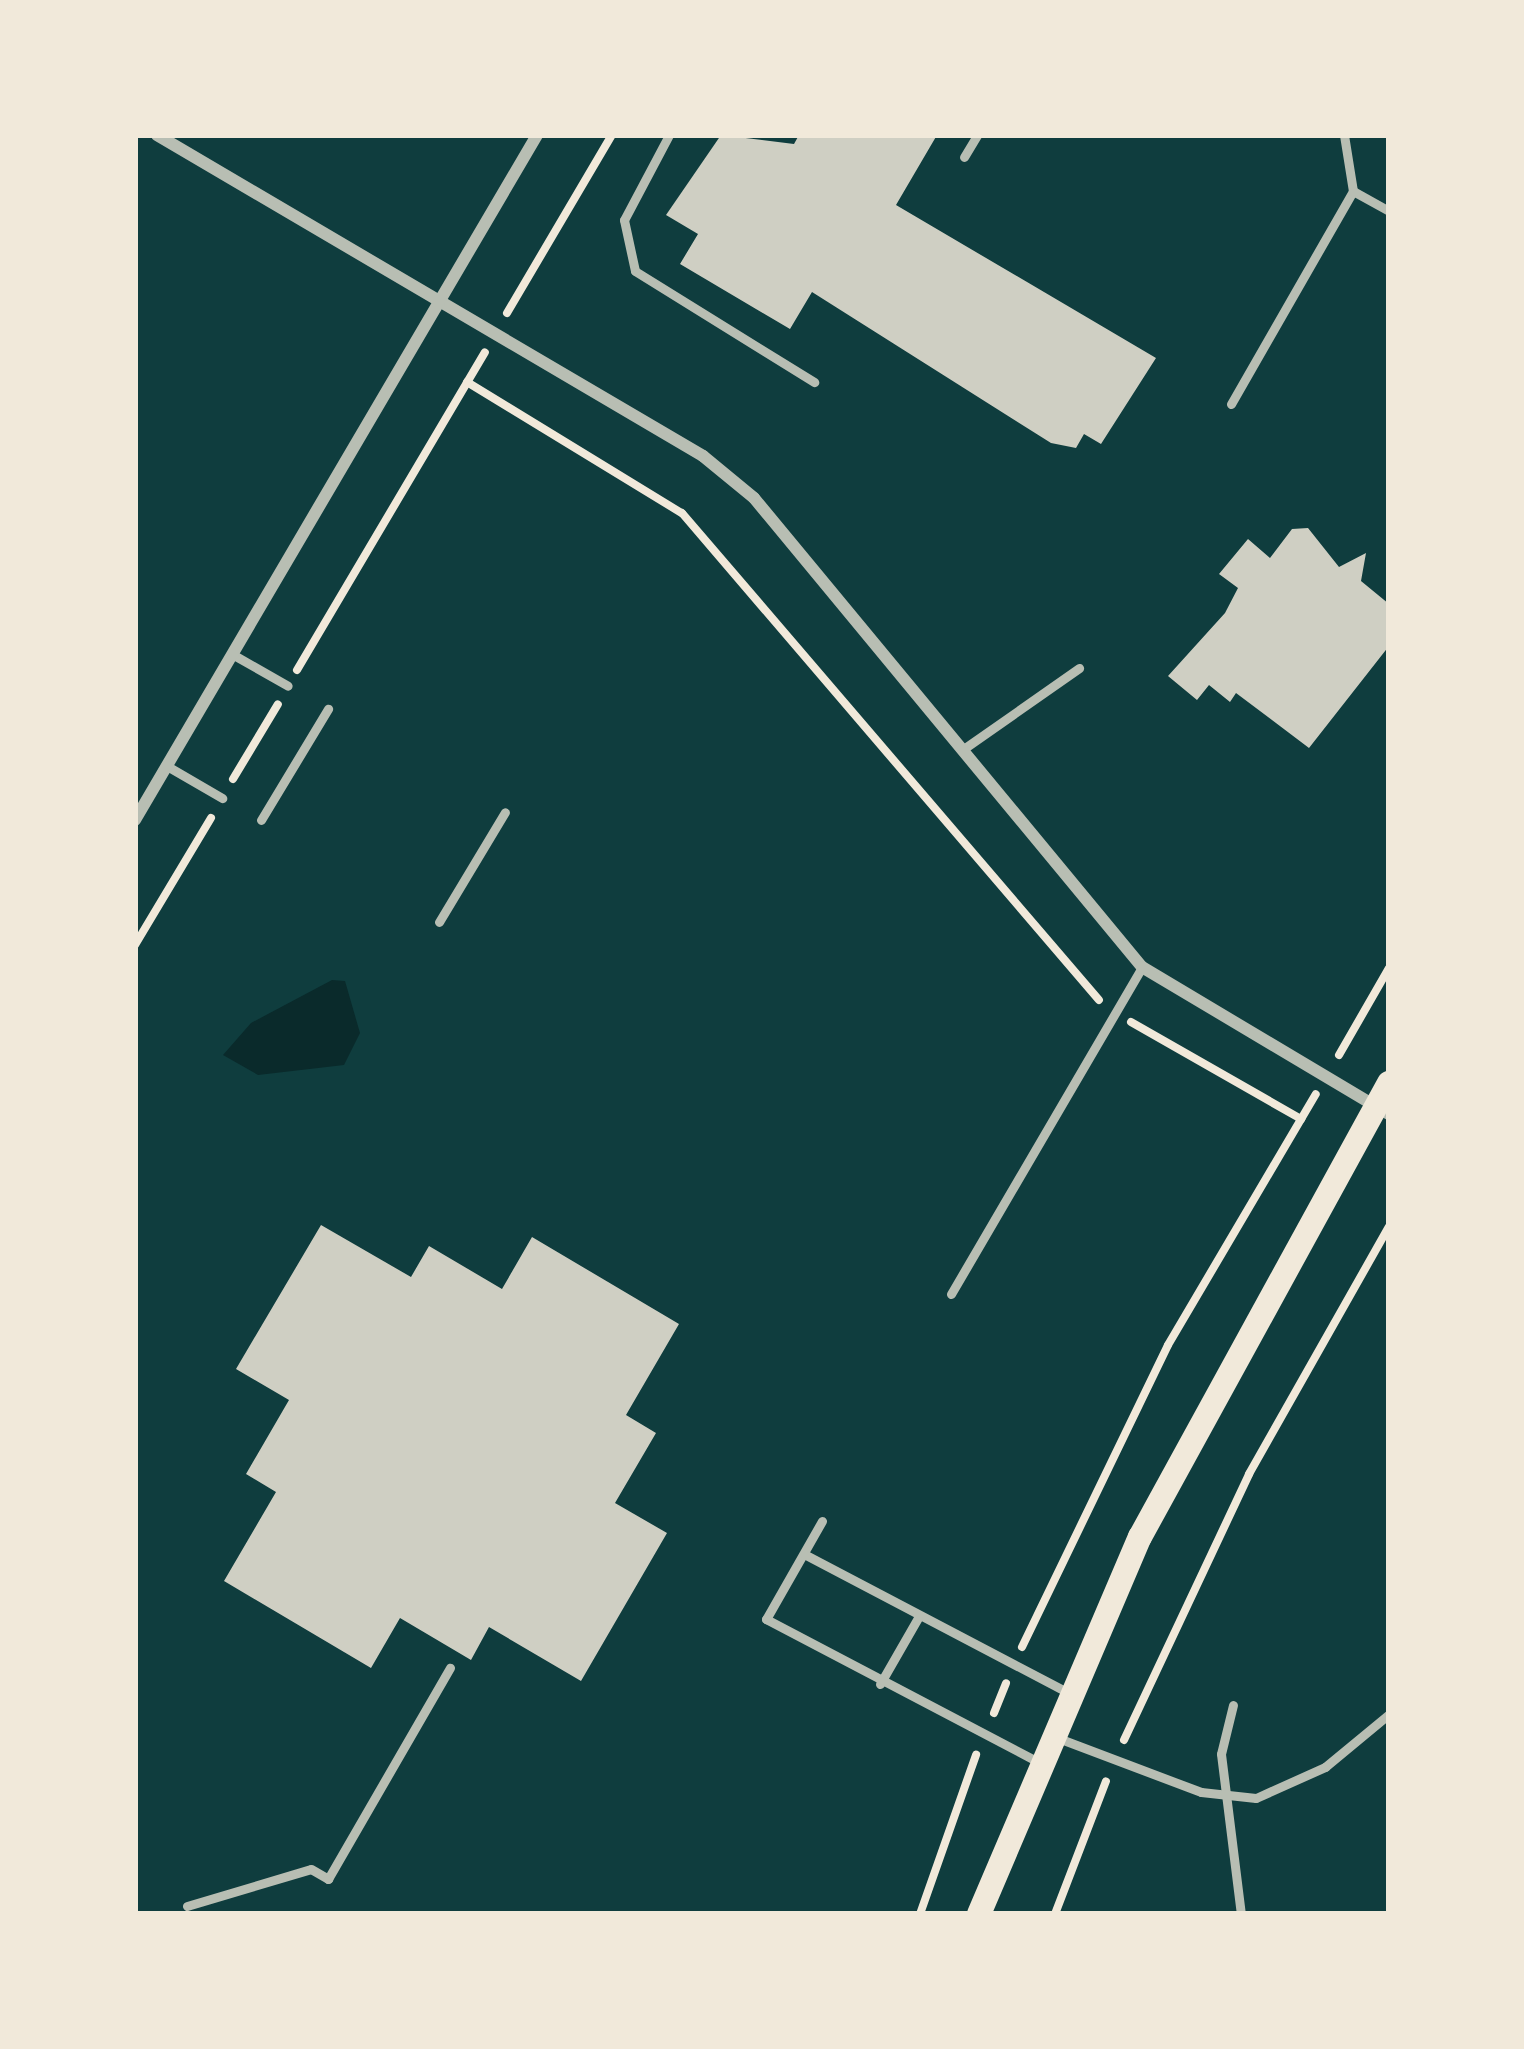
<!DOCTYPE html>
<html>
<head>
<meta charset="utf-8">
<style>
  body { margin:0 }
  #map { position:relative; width:1524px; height:2049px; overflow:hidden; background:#0f3d3e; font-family:Montserrat,sans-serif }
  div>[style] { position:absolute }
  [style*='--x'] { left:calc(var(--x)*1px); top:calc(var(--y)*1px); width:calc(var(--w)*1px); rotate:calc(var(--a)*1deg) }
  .water>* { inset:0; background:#0a2a2b }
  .building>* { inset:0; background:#cfcfc3 }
  .path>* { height:8px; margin:-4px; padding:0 4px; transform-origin:4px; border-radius:4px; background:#f1e9da }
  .service>* { height:9px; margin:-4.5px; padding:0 4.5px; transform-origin:4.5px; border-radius:4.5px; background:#b8beb3 }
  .minor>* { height:12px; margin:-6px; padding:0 6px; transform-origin:6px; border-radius:6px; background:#b8beb3 }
  .secondary>* { height:24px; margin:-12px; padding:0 12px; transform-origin:12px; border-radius:12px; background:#f1e9da }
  span { translate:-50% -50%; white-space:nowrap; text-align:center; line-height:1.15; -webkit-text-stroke:12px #f1e9da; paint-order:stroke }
  .frame { position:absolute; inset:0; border:138px solid #f1e9da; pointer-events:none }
</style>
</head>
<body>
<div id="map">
  <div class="water">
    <div style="clip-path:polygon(332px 980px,345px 981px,360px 1033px,344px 1065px,258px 1075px,223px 1055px,251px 1023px)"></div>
  </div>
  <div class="building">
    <div style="clip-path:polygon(721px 135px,794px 144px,799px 135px,937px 135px,896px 205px,1156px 358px,1101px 444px,1084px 434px,1076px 448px,1051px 443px,812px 292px,790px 329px,680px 264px,698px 234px,666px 215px)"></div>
    <div style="clip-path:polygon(1308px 528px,1339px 567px,1366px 553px,1361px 581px,1389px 604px,1389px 646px,1309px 748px,1236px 693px,1230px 702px,1209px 685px,1197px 700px,1168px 676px,1225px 613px,1238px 588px,1219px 574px,1248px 539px,1270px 558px,1292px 529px)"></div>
    <div style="clip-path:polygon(321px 1225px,411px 1277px,429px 1246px,502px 1289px,532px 1237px,679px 1324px,626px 1415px,656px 1433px,615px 1503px,667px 1533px,581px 1681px,489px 1627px,471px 1660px,400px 1618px,371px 1668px,224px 1581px,276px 1492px,246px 1474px,289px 1400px,236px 1369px)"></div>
  </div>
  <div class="path">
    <div style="--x:507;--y:313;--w:207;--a:-59.5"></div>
    <div style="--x:467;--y:382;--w:252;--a:31.4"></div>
    <div style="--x:682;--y:513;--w:641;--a:49.43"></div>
    <div style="--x:297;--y:670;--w:369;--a:-59.4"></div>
    <div style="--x:233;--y:779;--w:87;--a:-59"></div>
    <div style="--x:135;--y:945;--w:148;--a:-59.1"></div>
    <div style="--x:1131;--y:1022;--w:196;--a:29.7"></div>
    <div style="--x:1339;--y:1055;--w:100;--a:-60.1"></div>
    <div style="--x:1022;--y:1647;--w:335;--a:-64.2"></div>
    <div style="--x:1168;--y:1345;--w:291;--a:-59.5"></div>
    <div style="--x:994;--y:1713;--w:32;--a:-68"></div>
    <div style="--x:1124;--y:1740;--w:294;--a:-64.8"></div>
    <div style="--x:1249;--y:1474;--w:284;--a:-60.5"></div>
    <div style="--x:920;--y:1914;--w:169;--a:-70.6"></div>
    <div style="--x:1055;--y:1914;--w:142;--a:-69"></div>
  </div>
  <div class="service">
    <div style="--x:669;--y:135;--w:96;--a:117.9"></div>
    <div style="--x:624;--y:220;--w:52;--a:77.8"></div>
    <div style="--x:635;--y:271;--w:211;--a:31.8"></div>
    <div style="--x:1344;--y:135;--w:57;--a:80.9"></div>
    <div style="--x:964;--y:157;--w:26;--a:-59"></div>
    <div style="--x:1231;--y:404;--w:245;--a:-60.2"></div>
    <div style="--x:1353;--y:191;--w:41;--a:29.1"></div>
    <div style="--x:232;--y:654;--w:64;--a:29.7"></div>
    <div style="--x:962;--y:750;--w:143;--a:-35"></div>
    <div style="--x:167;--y:766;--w:64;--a:30.2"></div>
    <div style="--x:261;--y:820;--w:130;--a:-58.9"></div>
    <div style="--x:439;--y:922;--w:128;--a:-59"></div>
    <div style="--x:951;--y:1294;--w:379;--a:-59.7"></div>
    <div style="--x:822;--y:1521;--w:113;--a:119.7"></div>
    <div style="--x:766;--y:1619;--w:306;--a:27.7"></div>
    <div style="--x:804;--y:1554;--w:297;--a:27.7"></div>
    <div style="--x:880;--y:1684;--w:76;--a:-60.1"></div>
    <div style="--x:1233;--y:1705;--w:50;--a:103.8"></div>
    <div style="--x:1221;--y:1754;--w:161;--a:82.9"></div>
    <div style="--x:1058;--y:1738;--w:153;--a:20.7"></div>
    <div style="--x:1201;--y:1792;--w:55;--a:6.2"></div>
    <div style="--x:1256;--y:1798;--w:76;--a:-24.2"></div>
    <div style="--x:1325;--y:1767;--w:83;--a:-39.6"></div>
    <div style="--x:187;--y:1906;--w:129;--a:-16.6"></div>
    <div style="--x:311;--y:1869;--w:20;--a:30"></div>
    <div style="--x:328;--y:1879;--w:244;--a:-60"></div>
  </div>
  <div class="minor">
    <div style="--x:157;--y:135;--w:633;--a:30.45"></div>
    <div style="--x:703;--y:456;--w:66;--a:39.5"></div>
    <div style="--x:754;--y:498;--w:609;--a:50.4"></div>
    <div style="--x:1142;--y:967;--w:287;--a:30.8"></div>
    <div style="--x:135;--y:820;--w:794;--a:-59.59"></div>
  </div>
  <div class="secondary">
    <div style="--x:979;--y:1914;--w:410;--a:-66.9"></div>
    <div style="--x:1140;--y:1537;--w:518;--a:-61.26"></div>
  </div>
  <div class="frame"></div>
</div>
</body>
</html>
